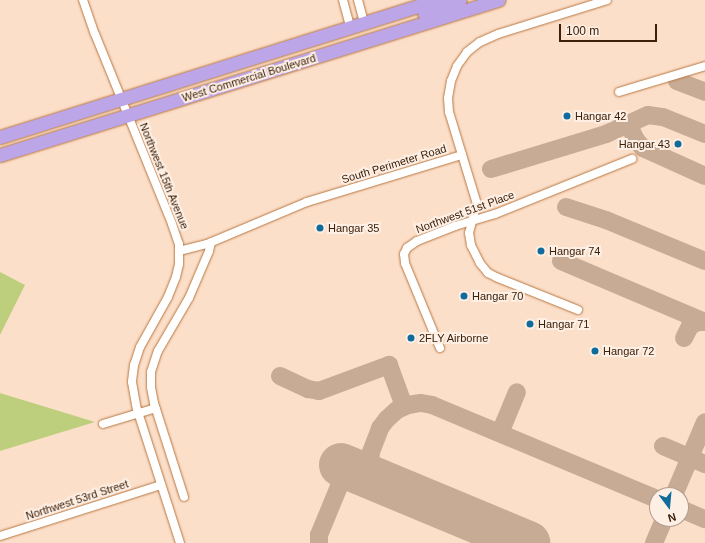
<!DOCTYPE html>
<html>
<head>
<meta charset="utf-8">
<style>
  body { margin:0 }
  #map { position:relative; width:705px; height:543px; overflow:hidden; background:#fcdfc9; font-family:Helvetica,sans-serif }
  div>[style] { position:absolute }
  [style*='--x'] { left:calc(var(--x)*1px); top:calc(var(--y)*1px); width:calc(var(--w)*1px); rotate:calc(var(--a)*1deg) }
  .green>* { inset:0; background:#bdcf7d }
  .taxiway>* { height:18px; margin:-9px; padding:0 9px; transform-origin:9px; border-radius:9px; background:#c8ab94 }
  .runway>* { height:44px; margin:-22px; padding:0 22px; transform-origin:22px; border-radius:22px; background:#c8ab94 }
  .roads { filter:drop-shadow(0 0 1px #b87740) drop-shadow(0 0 1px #b87740) }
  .minor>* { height:8px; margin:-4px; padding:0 4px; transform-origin:4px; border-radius:4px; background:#fff }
  .trunk>* { height:13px; margin:-6.5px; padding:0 6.5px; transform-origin:6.5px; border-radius:6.5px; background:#bca6e8 }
  .dots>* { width:11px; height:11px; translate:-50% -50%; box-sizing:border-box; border:2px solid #feefe5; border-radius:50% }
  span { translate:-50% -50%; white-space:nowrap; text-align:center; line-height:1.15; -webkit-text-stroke:4px #feefe5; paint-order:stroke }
  .street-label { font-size:11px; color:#3b2009 }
  .poi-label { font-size:11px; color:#3b2009 }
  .left { translate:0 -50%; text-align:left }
  .right { translate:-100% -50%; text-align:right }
  .north { position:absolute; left:649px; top:487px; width:40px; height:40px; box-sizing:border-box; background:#feefe5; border:1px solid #b09c8d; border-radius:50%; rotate:164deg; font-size:11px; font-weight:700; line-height:16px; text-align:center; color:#3b2009 }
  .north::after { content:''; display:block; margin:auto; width:14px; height:18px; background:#0f6b9b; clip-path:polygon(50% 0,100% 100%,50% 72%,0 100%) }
  .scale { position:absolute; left:559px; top:24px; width:98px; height:18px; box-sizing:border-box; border:2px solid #3b2009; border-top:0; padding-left:5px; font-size:12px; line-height:14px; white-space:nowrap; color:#3b2009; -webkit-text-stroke:3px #feefe5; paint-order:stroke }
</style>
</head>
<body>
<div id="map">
  <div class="green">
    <div style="clip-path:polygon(0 272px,25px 285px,0 335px)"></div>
    <div style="clip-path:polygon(0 393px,95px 422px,0 451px)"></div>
  </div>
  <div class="taxiway">
    <div style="--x:677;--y:81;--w:30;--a:21"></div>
    <div style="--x:628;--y:123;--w:19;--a:65"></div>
    <div style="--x:636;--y:140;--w:11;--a:49"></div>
    <div style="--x:643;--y:148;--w:68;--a:24.3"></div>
    <div style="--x:491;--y:169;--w:120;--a:-16.9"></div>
    <div style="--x:606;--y:134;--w:46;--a:-24.3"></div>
    <div style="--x:648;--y:115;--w:15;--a:8"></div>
    <div style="--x:663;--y:117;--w:45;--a:22"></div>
    <div style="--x:566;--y:207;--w:42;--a:18"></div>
    <div style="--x:606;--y:220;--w:107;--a:22.5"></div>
    <div style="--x:561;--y:261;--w:156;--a:23"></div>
    <div style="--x:684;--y:338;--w:13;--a:-63"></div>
    <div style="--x:690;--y:326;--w:9;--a:-27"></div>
    <div style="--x:698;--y:322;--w:7;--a:0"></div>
    <div style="--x:280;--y:376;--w:31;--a:25"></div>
    <div style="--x:308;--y:389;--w:11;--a:10"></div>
    <div style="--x:319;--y:391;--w:75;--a:-20.4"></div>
    <div style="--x:389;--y:365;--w:44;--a:69.9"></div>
    <div style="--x:500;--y:433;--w:44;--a:-67.5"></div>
    <div style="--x:663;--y:446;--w:46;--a:23.2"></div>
    <div style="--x:383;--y:482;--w:17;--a:-130"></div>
    <div style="--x:372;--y:469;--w:6;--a:-108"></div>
    <div style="--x:370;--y:463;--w:11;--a:-85"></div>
    <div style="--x:371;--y:452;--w:26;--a:-69"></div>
    <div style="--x:380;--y:428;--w:11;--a:-52"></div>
    <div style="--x:387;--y:419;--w:13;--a:-42"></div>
    <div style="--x:397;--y:410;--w:12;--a:-24"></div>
    <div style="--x:408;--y:405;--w:13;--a:-9"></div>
    <div style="--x:421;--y:403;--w:11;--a:10"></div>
    <div style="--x:432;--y:405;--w:244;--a:22.7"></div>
    <div style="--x:674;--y:495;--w:79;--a:-67"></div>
    <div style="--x:681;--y:509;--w:26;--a:23"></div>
    <div style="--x:319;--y:543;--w:8;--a:-90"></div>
    <div style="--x:319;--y:535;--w:74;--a:-67.6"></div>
    <div style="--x:654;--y:543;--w:26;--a:-67"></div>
  </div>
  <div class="runway">
    <div style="--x:341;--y:465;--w:203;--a:22.6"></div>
  </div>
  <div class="roads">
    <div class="minor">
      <div style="--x:83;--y:0;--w:36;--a:71"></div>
      <div style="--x:95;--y:34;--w:205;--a:67.9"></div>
      <div style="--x:172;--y:224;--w:21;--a:71"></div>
      <div style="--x:179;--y:244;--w:20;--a:90"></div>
      <div style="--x:179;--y:264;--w:13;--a:103"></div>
      <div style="--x:176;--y:277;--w:22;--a:112"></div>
      <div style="--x:168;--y:297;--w:57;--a:119.2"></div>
      <div style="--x:140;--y:347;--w:19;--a:108"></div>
      <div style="--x:134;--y:365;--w:17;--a:97"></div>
      <div style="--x:132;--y:382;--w:27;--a:80"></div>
      <div style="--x:137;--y:409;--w:141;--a:72.2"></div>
      <div style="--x:343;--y:0;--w:28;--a:75"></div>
      <div style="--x:358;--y:0;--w:24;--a:75"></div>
      <div style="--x:619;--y:92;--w:90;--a:-16.8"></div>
      <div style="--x:179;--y:251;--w:29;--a:-14"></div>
      <div style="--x:207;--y:244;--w:108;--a:-22.8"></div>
      <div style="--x:307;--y:202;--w:162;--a:-16.9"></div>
      <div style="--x:578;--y:310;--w:88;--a:-158.1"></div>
      <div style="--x:496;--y:277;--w:9;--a:-153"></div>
      <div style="--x:488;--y:273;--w:13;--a:-129"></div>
      <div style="--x:480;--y:263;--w:20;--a:-117"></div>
      <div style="--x:471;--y:245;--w:12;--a:-99"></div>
      <div style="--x:469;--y:233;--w:30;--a:-75"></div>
      <div style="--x:477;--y:204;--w:96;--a:-106.9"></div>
      <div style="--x:449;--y:112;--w:14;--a:-94"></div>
      <div style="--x:448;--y:98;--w:17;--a:-80"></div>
      <div style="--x:451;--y:81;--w:16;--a:-68"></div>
      <div style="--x:457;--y:66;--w:17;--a:-54"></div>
      <div style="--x:467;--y:52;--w:16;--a:-38"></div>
      <div style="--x:480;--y:42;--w:20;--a:-24"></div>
      <div style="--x:498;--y:34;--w:114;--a:-17.3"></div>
      <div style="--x:440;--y:348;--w:92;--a:-112.4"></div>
      <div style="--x:405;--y:263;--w:9;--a:-96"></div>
      <div style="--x:404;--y:254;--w:7;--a:-63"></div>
      <div style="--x:407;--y:248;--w:12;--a:-35"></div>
      <div style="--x:417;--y:241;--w:41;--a:-21.5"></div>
      <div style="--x:455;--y:226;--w:42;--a:-16.7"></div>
      <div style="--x:495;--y:214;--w:148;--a:-21.9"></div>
      <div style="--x:103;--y:424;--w:55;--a:-16.8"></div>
      <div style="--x:184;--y:497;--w:99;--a:-107.7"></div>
      <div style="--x:154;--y:403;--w:16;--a:-101"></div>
      <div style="--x:151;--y:387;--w:15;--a:-90"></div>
      <div style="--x:151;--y:372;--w:22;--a:-72"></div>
      <div style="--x:158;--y:351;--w:61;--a:-59.7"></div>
      <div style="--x:189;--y:298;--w:51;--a:-66.9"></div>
      <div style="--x:209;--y:251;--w:9;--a:-77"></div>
      <div style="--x:0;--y:536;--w:169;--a:-17.6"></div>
    </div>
    <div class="trunk">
      <div style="--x:424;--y:13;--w:38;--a:-20"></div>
      <div style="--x:0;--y:137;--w:458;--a:-17.4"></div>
      <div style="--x:0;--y:155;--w:522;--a:-17.29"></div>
    </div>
  </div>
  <div class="dots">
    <div style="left:567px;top:116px;background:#0f6b9b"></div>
    <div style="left:678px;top:144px;background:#0f6b9b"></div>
    <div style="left:320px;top:228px;background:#0f6b9b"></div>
    <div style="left:541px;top:251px;background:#0f6b9b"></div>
    <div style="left:464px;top:296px;background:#0f6b9b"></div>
    <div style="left:530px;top:324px;background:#0f6b9b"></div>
    <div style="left:411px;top:338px;background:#0f6b9b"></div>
    <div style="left:595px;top:351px;background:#0f6b9b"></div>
  </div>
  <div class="street-label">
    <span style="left:249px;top:78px;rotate:-17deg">West Commercial Boulevard</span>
    <span style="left:394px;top:164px;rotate:-17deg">South Perimeter Road</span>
    <span style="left:164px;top:176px;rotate:68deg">Northwest 15th Avenue</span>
    <span style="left:465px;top:212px;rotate:-20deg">Northwest 51st Place</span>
    <span style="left:77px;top:500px;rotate:-18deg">Northwest 53rd Street</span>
  </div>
  <div class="poi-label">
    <span class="left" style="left:575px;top:116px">Hangar 42</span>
    <span class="right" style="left:670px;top:144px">Hangar 43</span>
    <span class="left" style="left:328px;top:228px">Hangar 35</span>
    <span class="left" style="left:549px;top:251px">Hangar 74</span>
    <span class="left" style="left:472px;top:296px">Hangar 70</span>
    <span class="left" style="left:538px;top:324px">Hangar 71</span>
    <span class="left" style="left:419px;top:338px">2FLY Airborne</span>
    <span class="left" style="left:603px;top:351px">Hangar 72</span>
  </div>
  <div class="north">N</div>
  <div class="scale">100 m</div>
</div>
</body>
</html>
